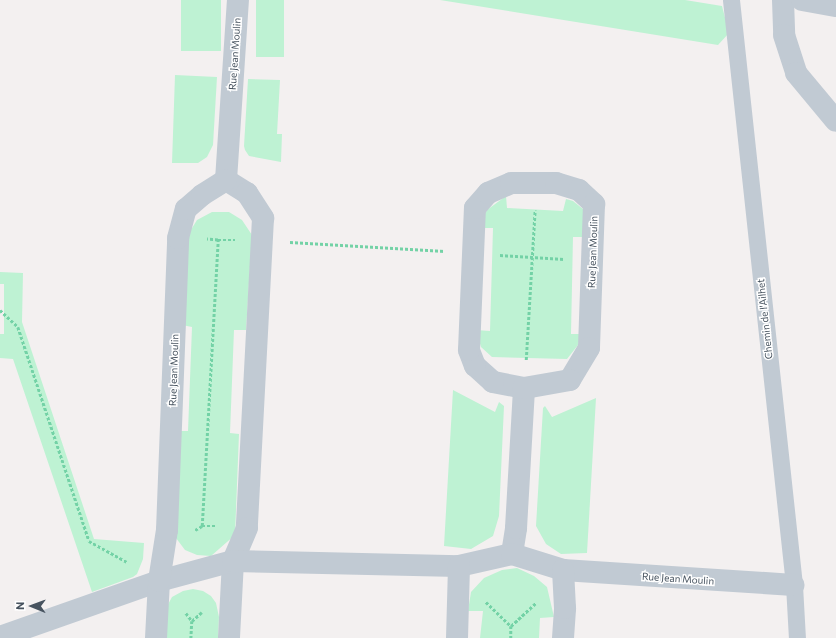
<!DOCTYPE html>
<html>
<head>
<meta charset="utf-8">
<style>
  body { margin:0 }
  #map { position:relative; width:836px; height:638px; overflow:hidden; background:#f3f0f0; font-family:Commissioner,sans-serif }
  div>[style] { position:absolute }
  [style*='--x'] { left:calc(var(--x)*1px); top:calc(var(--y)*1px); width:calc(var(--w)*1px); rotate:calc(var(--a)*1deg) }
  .green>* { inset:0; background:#bef2d3; transform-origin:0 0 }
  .path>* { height:2.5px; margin-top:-1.25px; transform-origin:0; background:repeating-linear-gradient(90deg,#73d2a6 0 3px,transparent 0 5px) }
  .service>* { height:17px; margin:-8.5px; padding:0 8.5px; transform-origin:8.5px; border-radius:8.5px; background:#c1cad3 }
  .minor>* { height:22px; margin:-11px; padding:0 11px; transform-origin:11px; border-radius:11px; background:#c1cad3 }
  .tertiary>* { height:22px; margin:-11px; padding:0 11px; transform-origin:11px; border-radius:11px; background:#c1cad3 }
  span { translate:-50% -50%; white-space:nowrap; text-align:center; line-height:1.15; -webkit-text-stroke:3px #fff; paint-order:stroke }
  .street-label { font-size:10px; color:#47535f }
  .north { position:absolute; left:12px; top:586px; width:40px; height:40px; -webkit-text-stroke:3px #fff; paint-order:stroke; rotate:271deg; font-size:11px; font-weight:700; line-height:16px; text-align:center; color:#47535f }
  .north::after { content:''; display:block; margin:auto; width:14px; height:18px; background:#47535f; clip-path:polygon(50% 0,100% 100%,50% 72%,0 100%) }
</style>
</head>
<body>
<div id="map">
  <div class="green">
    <div style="left:181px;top:0;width:40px;height:51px"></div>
    <div style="left:256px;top:0;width:28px;height:57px"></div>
    <div style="clip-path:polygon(440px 0,685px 0,722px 6px,729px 33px,718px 45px)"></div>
    <div style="clip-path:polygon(175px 75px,217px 77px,213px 145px,207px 157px,198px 163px,172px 163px)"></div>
    <div style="clip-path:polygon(248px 79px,280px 80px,277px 134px,282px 134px,281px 162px,249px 156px,245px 150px,244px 146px)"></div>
    <div style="clip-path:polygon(506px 196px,507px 208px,563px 211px,566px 199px,573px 201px,583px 209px,585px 220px,585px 237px,573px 237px,571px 334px,581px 334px,578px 345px,567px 359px,492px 357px,481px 347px,476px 330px,490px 331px,493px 228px,483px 228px,483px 217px,487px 210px)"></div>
    <div style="clip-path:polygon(212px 212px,229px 212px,242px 220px,252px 235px,246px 330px,234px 330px,230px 433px,239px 434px,235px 535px,211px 556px,197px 555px,185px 550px,170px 530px,176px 431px,188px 431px,192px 327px,182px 325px,189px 233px,197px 220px)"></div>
    <div style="clip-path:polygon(0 272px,23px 273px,22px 322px,94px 539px,144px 543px,143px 559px,137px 574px,133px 577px,92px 592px,13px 359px,0 358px,0 334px,4px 334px,4px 284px,0 284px)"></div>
    <div style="clip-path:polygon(453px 390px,495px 412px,499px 402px,504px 406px,499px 516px,493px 536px,471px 549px,444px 546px)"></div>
    <div style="clip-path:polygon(596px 398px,587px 553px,561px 554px,546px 544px,536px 526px,543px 408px,545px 406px,552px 417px)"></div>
    <div style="clip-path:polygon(517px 568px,534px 576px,547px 587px,554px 617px,540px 618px,539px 638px,480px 638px,483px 611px,468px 611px,471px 592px,484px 578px,502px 570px)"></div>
    <div style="clip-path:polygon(193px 589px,203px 591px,211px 596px,216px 603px,219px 617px,218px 638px,163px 638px,164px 612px,172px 597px,183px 591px)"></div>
  </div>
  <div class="path">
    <div style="--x:218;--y:240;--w:17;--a:0"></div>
    <div style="--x:290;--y:242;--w:155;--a:3.3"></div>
    <div style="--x:500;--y:255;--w:64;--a:3.6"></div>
    <div style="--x:0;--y:310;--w:25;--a:43"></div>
    <div style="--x:18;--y:327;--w:225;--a:71.6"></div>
    <div style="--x:89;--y:541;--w:43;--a:28.9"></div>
    <div style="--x:526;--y:360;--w:150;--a:-86.6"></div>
    <div style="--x:202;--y:526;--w:286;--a:-86.8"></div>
    <div style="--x:218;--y:240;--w:11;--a:-175"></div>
    <div style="--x:195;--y:530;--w:8;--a:-30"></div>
    <div style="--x:202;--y:526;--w:15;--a:0"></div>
    <div style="--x:486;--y:602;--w:35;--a:44"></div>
    <div style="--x:511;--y:626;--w:12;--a:90"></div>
    <div style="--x:186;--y:613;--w:10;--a:53"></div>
    <div style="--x:192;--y:621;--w:17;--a:93"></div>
    <div style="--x:192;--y:621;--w:13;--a:-42"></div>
    <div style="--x:511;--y:626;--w:35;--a:-43"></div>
  </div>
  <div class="service">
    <div style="--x:731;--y:0;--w:588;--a:83.85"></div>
    <div style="--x:794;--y:585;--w:53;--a:86.8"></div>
  </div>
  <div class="minor">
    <div style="--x:783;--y:0;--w:35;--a:88"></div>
    <div style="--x:784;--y:35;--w:40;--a:72"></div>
    <div style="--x:796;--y:73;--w:62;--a:50.2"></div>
    <div style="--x:226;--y:180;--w:25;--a:32"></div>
    <div style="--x:247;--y:193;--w:30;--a:57"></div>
    <div style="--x:263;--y:218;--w:310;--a:93"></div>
    <div style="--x:247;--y:528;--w:36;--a:113"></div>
    <div style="--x:233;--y:561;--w:77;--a:93"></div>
    <div style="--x:226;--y:180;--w:180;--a:-86.2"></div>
    <div style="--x:512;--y:554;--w:26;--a:-81"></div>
    <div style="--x:516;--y:528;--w:140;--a:-86.7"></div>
    <div style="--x:524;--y:388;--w:32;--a:-169"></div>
    <div style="--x:493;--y:382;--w:24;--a:-138"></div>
    <div style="--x:475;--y:366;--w:17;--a:-111"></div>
    <div style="--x:469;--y:350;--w:142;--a:-87.6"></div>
    <div style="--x:475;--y:208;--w:20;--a:-49"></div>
    <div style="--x:488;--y:193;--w:25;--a:-23"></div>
    <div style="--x:511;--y:183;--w:45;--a:0"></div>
    <div style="--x:556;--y:183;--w:24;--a:17"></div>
    <div style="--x:579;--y:190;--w:21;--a:43"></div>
    <div style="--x:594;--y:204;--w:144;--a:92"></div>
    <div style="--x:589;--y:348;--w:37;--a:121"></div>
    <div style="--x:570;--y:380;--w:47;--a:170.1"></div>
    <div style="--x:0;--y:637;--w:169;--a:-19.4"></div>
    <div style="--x:159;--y:581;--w:77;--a:-15.1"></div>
    <div style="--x:233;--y:561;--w:226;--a:1.3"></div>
    <div style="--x:459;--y:566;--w:54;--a:-12.8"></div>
    <div style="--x:512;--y:554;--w:53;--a:17.4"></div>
    <div style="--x:563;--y:570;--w:231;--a:3.7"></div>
    <div style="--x:156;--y:638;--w:57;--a:-87"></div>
    <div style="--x:159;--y:581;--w:52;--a:-81.1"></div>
    <div style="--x:167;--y:530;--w:292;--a:-87.8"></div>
    <div style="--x:178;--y:238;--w:30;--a:-75"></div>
    <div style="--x:186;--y:209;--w:21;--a:-41"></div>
    <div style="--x:202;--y:195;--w:28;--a:-32"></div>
    <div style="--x:457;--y:638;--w:72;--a:-88.4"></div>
    <div style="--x:563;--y:638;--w:30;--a:-86"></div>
    <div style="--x:565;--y:608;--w:38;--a:-93"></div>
  </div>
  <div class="tertiary">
    <div style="--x:802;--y:0;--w:35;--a:10"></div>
  </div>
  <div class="street-label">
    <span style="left:235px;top:54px;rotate:-86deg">Rue Jean Moulin</span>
    <span style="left:593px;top:252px;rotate:-88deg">Rue Jean Moulin</span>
    <span style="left:765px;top:319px;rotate:-96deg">Chemin de l'Ailhet</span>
    <span style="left:174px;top:370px;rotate:-88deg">Rue Jean Moulin</span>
    <span style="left:678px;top:579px;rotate:4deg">Rue Jean Moulin</span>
  </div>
  <div class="north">N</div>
</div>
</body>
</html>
